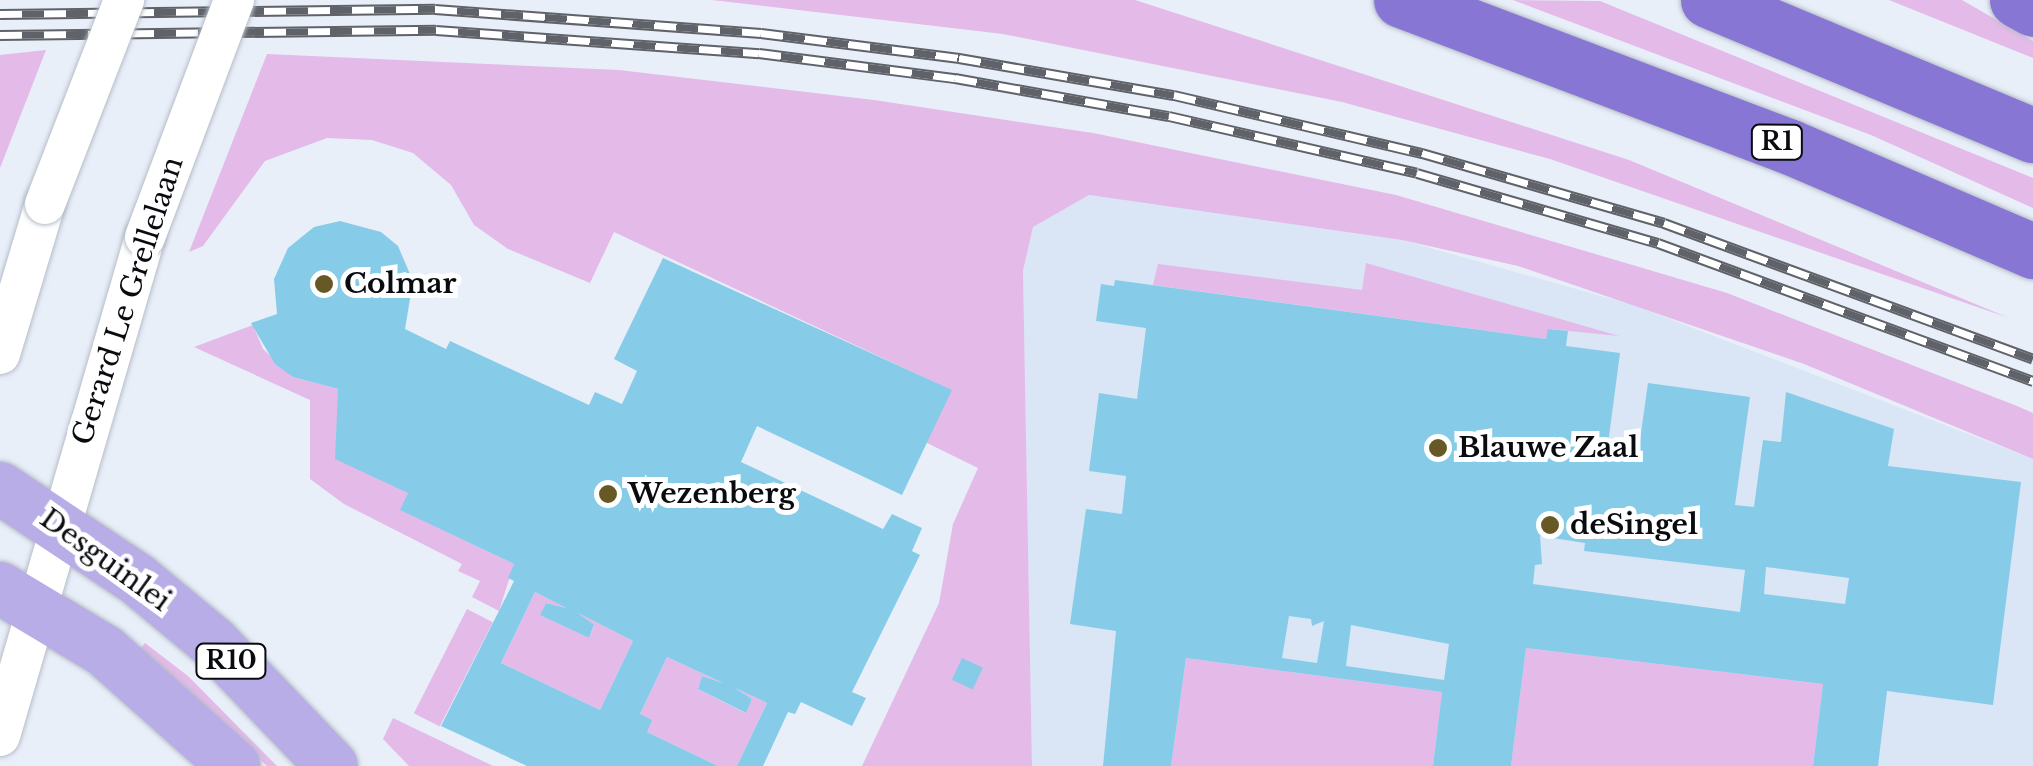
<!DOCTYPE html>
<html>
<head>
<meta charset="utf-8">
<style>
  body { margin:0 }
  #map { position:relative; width:2033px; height:766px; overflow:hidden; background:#e8eff9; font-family:"Libre Baskerville",serif }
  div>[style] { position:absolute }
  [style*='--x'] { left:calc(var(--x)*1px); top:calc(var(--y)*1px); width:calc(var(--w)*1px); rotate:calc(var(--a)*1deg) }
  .built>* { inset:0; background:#dae5f6 }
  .green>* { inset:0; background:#e4bae9; transform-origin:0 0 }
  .building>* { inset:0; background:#86cce8; transform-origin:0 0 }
  .roads { filter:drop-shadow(0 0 2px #b6bdc7) drop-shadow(0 0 2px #b6bdc7) }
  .minor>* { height:40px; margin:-20px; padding:0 20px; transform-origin:20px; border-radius:20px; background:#fff }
  .major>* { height:52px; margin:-26px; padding:0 26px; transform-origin:26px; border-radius:26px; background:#b8ade6 }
  .highway>* { height:55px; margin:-27.5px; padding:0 27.5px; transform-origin:27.5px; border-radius:27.5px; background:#8876d5 }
  .rail>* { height:11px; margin-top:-5.5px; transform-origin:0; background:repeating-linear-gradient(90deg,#fff 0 22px,#5f6369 0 44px); box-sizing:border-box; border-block:2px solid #5f6369 }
  .bridges { filter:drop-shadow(0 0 2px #b6bdc7) drop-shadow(0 0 2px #b6bdc7) }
  .minor-bridge>* { height:40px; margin:-20px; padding:0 20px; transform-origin:20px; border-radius:20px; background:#fff }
  .dots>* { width:28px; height:28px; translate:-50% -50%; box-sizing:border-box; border:5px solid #fff; border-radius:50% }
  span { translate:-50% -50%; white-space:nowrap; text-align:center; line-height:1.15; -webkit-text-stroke:10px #fff; paint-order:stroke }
  .shield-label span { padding:2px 8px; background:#fff; border:2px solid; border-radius:8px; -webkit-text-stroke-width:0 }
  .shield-label { font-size:25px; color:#090b0f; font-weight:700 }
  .poi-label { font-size:28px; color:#090b0f; font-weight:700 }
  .left { translate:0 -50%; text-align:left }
  .street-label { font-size:28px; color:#090b0f }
</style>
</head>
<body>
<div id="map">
  <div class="built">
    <div style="clip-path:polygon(1089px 195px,1402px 240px,1633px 305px,2033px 459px,2033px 766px,1032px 766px,1023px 271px,1033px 227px)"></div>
  </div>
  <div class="green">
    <div style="clip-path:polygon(712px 0,1135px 0,1629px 160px,2009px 318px,1550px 159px,1342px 102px,1003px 34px)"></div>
    <div style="clip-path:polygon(1513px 0,1600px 1px,2033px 178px,2033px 208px,1871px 135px)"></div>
    <div style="clip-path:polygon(1889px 0,1962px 0,2033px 41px,2033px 58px)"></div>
    <div style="clip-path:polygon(46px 50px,0 168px,0 55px)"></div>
    <div style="clip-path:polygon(267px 54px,619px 70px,874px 100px,1093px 133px,1396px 195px,1727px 293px,2017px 406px,2033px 413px,2033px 459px,1804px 364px,1518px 266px,1402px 240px,1089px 195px,1033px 227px,1023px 271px,1032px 766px,862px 766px,939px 603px,953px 524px,978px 468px,925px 442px,951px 390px,614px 232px,590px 283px,508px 249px,474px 225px,451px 185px,413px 153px,372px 140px,327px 138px,265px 161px,203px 246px,189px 252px)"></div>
    <div style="clip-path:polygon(1366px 263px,1619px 336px,1549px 329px,1546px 339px,1153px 285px,1158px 264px,1362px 290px)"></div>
    <div style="clip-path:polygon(253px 325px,263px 349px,293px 377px,338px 389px,408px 493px,401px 510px,514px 564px,499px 611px,472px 597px,480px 581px,458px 571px,462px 564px,344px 504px,310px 479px,310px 400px,194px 347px)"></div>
    <div style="clip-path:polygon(535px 592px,566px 608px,546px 603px,541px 615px,589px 638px,594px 626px,578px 613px,633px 641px,600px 710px,501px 663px)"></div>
    <div style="left:467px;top:609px;width:29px;height:117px;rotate:27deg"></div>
    <div style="clip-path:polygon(145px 643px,188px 676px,277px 766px,267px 766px,140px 649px)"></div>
    <div style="clip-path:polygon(1526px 648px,1823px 684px,1813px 766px,1511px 766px)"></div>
    <div style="clip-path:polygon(667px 657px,723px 683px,702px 676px,698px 689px,745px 713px,752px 699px,735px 688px,767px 703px,737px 766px,718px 766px,647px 732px,640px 714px)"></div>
    <div style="clip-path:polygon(1186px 658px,1442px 692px,1433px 766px,1171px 766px)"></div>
    <div style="clip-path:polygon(393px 718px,493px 766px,409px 766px,383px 739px)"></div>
  </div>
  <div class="building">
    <div style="clip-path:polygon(evenodd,340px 221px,381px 232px,398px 246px,413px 281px,405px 329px,446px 349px,450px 341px,589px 405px,595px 392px,622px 404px,637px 371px,614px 359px,663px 258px,952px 390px,902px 495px,757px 426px,741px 462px,883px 529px,879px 536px,892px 514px,922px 528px,912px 551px,920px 555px,852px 692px,866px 698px,852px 726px,801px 702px,795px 714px,788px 712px,763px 766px,737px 766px,767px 703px,735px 688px,752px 699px,746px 713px,698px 689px,702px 676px,723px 683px,667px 657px,640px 714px,652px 720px,647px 732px,718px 766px,527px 766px,441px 726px,514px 581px,508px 578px,514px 564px,400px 510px,408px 493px,335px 459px,338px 389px,293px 377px,275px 364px,251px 323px,277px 314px,274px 279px,288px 248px,314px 227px,340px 221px,535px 592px,566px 608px,546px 603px,540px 615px,589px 638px,594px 625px,578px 613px,633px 641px,600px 710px,501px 663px,535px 592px)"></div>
    <div style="clip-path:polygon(evenodd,1115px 280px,1546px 339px,1548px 329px,1568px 331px,1566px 346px,1620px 353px,1608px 444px,1639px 447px,1648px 383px,1750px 397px,1735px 505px,1754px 507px,1763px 440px,1781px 442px,1786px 392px,1894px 429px,1888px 466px,2021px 482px,1993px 705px,1887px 691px,1878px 766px,1813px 766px,1823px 684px,1526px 648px,1511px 766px,1433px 766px,1442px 692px,1186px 658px,1171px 766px,1103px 766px,1116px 631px,1070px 624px,1086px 509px,1122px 514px,1126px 476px,1089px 471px,1099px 393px,1137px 399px,1146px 328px,1096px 321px,1101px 284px,1114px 286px,1115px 280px,1540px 536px,1585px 543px,1584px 551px,1745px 570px,1740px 612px,1533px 584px,1535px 565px,1542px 564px,1540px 536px,1115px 280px,1766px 567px,1849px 578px,1845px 604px,1764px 594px,1766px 567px,1115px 280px,1289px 616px,1311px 619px,1312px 626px,1324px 621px,1317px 663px,1282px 658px,1289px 616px,1115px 280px,1351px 625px,1449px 644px,1444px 680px,1346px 666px,1351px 625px)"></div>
    <div style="left:962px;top:658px;width:23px;height:24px;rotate:25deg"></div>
  </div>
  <div class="roads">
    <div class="minor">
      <div style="--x:0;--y:354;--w:157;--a:-73.3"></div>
      <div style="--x:0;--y:736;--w:520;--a:-73.8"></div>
    </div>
    <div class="major">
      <div style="--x:0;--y:488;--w:164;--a:33.6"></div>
      <div style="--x:137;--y:579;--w:100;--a:39.7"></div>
      <div style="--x:214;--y:643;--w:170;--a:46.2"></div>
      <div style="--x:0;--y:588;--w:122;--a:31"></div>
      <div style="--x:105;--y:651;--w:173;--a:41.7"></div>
    </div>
    <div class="highway">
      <div style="--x:1401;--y:0;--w:414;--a:20.7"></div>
      <div style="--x:1788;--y:146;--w:267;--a:23.2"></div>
      <div style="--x:1708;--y:0;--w:352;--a:22.6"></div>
      <div style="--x:2017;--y:0;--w:18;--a:29"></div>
    </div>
  </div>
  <div class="rail">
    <div style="--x:0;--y:14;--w:435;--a:-0.7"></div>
    <div style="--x:435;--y:9;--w:327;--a:4.2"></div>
    <div style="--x:761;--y:33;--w:200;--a:7.2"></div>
    <div style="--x:959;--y:58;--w:218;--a:9.8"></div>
    <div style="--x:1174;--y:95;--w:255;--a:13.2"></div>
    <div style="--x:1422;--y:153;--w:252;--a:16.1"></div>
    <div style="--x:1664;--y:223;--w:393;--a:20.2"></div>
    <div style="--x:0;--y:35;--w:436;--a:-0.7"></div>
    <div style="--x:436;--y:30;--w:324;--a:4.1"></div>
    <div style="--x:759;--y:53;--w:198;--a:7.3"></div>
    <div style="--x:955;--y:78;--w:217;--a:10.1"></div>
    <div style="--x:1169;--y:116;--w:254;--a:12.9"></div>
    <div style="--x:1417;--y:173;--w:251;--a:16.2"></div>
    <div style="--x:1658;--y:243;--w:400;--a:20.2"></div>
  </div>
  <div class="bridges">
    <div class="minor-bridge">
      <div style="--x:45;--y:204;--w:219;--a:-68.8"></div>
      <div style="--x:145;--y:237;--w:253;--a:-69.4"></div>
    </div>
  </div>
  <div class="dots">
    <div style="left:324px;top:284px;background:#665926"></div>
    <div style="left:1438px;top:448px;background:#665926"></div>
    <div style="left:608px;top:494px;background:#665926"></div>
    <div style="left:1550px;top:525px;background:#665926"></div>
  </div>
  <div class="shield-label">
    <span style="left:1777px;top:142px">R1</span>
    <span style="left:231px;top:661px">R10</span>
  </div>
  <div class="poi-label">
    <span class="left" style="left:344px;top:284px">Colmar</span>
    <span class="left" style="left:1458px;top:448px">Blauwe Zaal</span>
    <span class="left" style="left:628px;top:494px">Wezenberg</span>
    <span class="left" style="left:1570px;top:525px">deSingel</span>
  </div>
  <div class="street-label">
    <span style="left:128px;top:301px;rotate:-72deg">Gerard Le Grellelaan</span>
    <span style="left:105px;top:560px;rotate:36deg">Desguinlei</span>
  </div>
</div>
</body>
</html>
